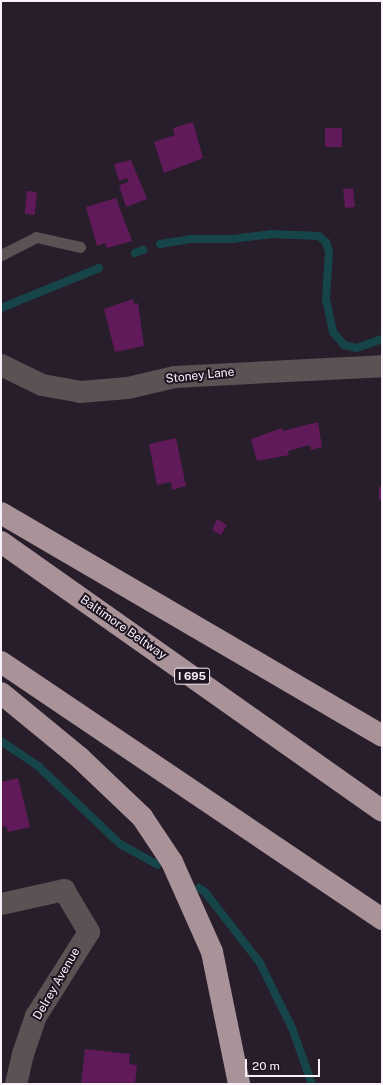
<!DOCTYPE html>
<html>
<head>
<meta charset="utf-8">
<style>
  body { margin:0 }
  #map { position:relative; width:383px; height:1085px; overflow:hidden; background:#281e2b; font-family:"Public Sans",sans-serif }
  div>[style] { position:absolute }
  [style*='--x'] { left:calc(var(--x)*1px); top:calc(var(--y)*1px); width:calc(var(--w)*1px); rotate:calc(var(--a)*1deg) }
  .stream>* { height:8px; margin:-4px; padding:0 4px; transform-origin:4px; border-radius:4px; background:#154549 }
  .building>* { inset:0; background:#601a5a; transform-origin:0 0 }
  .service>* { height:11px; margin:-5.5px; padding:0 5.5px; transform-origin:5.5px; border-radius:5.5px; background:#5b5254 }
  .minor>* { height:22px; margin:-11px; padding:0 11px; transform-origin:11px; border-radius:11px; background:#5b5254 }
  .motorway>* { height:22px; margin:-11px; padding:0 11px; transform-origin:11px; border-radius:11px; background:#aa9398 }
  span { translate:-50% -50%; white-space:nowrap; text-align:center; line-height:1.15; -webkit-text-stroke:4px #1f1522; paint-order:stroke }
  .shield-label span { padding:1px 3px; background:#1f1522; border:1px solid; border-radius:3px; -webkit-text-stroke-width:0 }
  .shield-label { font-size:11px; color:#f8f1fa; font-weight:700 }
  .street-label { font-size:12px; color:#f8f1fa }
  .frame { position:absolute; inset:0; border:2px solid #f8f1fa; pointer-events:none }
  .scale { position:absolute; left:245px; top:1059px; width:75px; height:18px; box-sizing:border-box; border:2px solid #f8f1fa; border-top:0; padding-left:5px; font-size:12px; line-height:14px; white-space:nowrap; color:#f8f1fa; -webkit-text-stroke:3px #1f1522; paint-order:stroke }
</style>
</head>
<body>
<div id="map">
  <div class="stream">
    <div style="--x:160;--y:244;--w:31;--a:-9"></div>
    <div style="--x:191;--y:239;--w:41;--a:0"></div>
    <div style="--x:232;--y:239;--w:39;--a:-7"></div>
    <div style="--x:271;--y:234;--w:48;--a:2.4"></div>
    <div style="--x:319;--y:236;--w:9;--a:41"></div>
    <div style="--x:326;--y:242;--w:10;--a:73"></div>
    <div style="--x:329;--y:252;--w:47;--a:93.7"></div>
    <div style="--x:326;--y:299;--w:34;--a:78"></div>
    <div style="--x:333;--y:332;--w:17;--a:50"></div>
    <div style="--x:344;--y:345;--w:13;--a:13"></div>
    <div style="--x:357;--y:348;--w:27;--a:-20"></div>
    <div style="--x:135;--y:253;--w:9;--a:-21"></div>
    <div style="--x:1;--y:308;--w:106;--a:-22.2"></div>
    <div style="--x:1;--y:741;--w:45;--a:34"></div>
    <div style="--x:38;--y:766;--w:113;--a:43.6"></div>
    <div style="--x:120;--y:844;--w:43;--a:28.9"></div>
    <div style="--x:199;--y:888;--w:7;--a:34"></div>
    <div style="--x:205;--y:892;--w:90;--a:52.2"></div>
    <div style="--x:260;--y:963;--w:72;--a:63.8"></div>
    <div style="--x:292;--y:1028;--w:59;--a:70.3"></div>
  </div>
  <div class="building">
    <div style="clip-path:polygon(193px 122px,203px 158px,164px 173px,154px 142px,175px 135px,173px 128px)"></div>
    <div style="left:325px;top:128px;width:17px;height:19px"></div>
    <div style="clip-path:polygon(131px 160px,147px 199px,126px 207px,119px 185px,129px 182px,127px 178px,119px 181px,114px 164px)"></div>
    <div style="left:353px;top:188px;width:19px;height:10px;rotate:84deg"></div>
    <div style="left:27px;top:191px;width:10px;height:23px;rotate:6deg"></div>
    <div style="clip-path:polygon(116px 198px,132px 241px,107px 248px,105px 243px,97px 246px,86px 207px)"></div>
    <div style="clip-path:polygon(133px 299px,134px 304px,138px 303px,144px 346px,115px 352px,104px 309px)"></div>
    <div style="clip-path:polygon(318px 422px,322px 447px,311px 450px,310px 445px,288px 451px,289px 455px,257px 461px,251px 439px,282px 428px,283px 431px)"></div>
    <div style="clip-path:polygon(176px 438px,186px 486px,172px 490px,171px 482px,157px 485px,149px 444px)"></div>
    <div style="left:379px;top:487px;width:3px;height:13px"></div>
    <div style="clip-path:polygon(217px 519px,227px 525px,221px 535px,212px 530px)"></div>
    <div style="clip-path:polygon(18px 778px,30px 827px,8px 832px,6px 826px,1px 827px,1px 782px)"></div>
    <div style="clip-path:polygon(85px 1049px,130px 1054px,129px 1064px,137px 1065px,135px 1083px,81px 1084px)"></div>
  </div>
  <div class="service">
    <div style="--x:1;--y:255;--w:39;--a:-27"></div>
    <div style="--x:36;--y:237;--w:45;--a:12.8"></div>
  </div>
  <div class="minor">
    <div style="--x:1;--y:365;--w:46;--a:26"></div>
    <div style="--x:42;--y:385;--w:39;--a:10"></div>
    <div style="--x:80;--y:392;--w:48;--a:-4.8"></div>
    <div style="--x:128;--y:388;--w:48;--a:-13.2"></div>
    <div style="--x:175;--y:377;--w:207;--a:-3"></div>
    <div style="--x:1;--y:904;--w:65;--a:-12.5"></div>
    <div style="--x:64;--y:890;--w:49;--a:59.2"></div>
    <div style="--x:89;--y:932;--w:99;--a:122.2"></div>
    <div style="--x:36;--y:1016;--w:40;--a:108.9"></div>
    <div style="--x:23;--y:1054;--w:31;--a:103"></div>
  </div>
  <div class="motorway">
    <div style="--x:1;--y:513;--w:441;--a:30.3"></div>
    <div style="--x:1;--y:542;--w:466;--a:35.2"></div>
    <div style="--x:1;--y:662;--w:460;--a:34"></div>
    <div style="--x:1;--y:693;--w:102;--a:39.4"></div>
    <div style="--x:80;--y:758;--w:86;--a:43.6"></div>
    <div style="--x:142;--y:817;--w:54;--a:56.3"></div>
    <div style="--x:172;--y:862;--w:98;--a:66"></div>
    <div style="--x:212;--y:952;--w:135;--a:78.4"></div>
  </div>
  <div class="shield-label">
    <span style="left:192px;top:676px">I 695</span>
  </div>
  <div class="street-label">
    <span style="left:200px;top:376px;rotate:-6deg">Stoney Lane</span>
    <span style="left:123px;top:628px;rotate:35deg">Baltimore Beltway</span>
    <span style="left:57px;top:984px;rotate:-60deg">Delrey Avenue</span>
  </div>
  <div class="frame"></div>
  <div class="scale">20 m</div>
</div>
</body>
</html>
